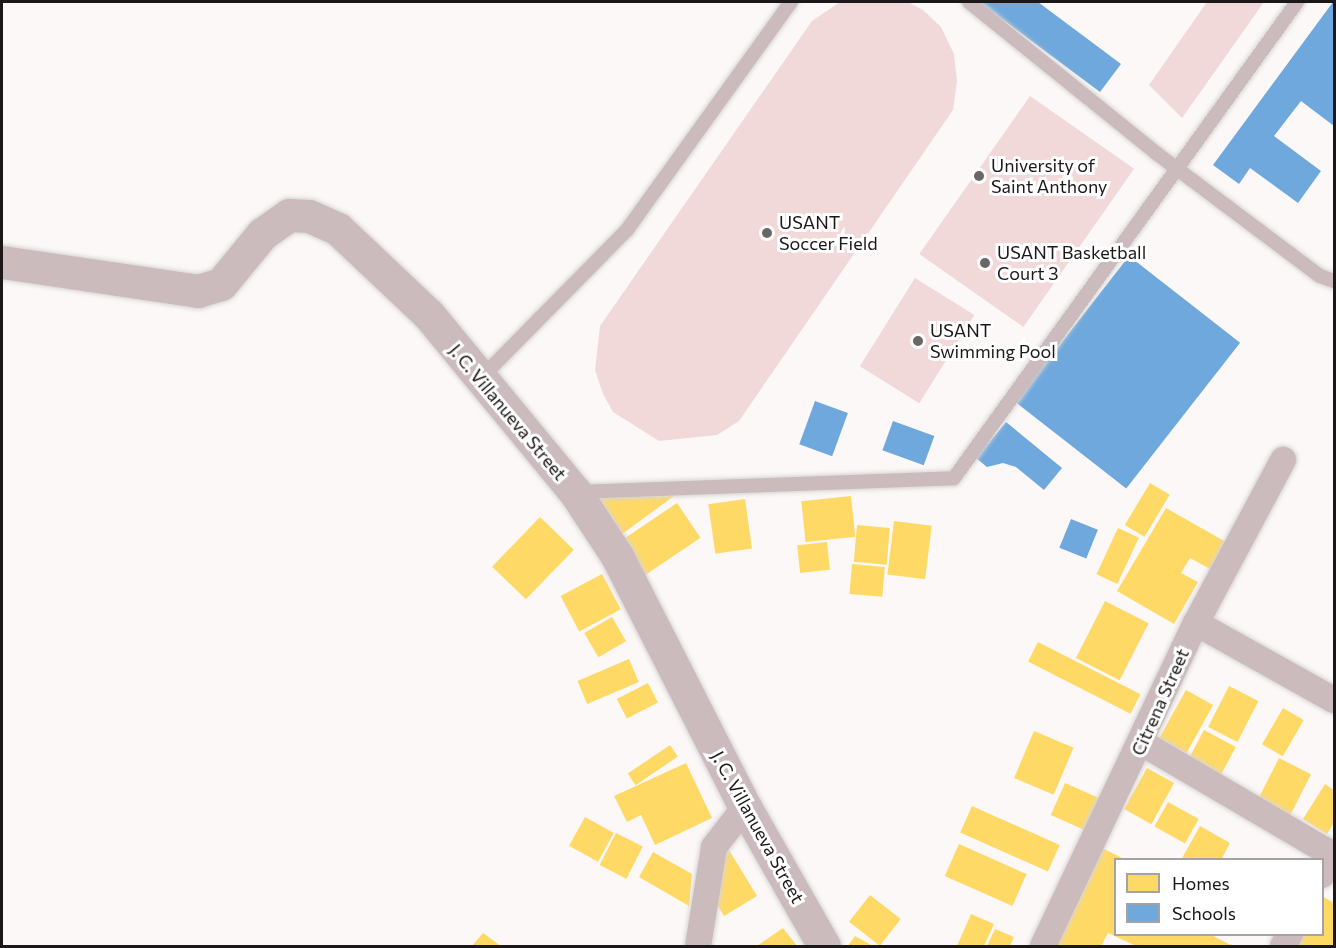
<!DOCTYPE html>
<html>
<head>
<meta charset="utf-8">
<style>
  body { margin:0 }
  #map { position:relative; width:1336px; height:948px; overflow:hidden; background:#fcf8f8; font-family:Commissioner,sans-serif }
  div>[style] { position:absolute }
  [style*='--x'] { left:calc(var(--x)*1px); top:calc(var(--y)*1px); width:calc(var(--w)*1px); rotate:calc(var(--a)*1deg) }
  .green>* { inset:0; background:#f1d8d9; transform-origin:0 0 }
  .homes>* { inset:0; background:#ffd966; transform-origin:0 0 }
  .schools>* { inset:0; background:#6fa8dc; transform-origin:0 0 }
  .roads { filter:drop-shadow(0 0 2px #d7d5d5) drop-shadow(0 0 2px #d7d5d5) }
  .service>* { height:14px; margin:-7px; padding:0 7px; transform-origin:7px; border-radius:7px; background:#cbbbbc }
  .minor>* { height:26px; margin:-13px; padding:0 13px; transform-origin:13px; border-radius:13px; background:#cbbbbc }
  .tertiary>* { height:33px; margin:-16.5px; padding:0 16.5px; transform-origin:16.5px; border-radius:16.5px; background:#cbbbbc }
  .dots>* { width:16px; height:16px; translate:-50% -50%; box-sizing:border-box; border:3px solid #fff; border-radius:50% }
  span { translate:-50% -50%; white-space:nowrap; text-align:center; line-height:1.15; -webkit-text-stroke:6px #fff; paint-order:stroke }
  .poi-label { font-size:18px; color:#1c1718 }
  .left { translate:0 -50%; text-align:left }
  .street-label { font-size:18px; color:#1c1718 }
  .frame { position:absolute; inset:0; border:3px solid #1c1718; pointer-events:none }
  .legend { position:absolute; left:1114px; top:858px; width:210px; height:78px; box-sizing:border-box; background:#fff; border:2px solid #a4a2a3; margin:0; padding:8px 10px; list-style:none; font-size:18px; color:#1c1718 }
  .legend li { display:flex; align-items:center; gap:12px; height:30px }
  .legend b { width:30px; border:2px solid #a4a2a3 }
</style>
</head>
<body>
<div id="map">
  <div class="green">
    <div style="clip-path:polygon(840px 2px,908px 2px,923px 10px,941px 27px,954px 54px,957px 81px,953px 110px,739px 421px,717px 435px,659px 441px,613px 412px,603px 394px,595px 370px,600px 326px,812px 21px)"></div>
    <div style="clip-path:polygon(1207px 2px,1264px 2px,1182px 118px,1149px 85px)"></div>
    <div style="left:1030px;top:96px;width:127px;height:193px;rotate:35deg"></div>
    <div style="left:915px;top:278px;width:70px;height:104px;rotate:32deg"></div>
  </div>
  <div class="homes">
    <div style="left:1150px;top:483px;width:23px;height:49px;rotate:31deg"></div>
    <div style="clip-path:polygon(674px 496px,618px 537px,592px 498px)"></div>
    <div style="left:851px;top:496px;width:41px;height:50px;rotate:84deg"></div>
    <div style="left:745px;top:499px;width:50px;height:37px;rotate:82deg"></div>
    <div style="left:677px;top:503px;width:42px;height:67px;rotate:56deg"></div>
    <div style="clip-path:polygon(1166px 508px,1226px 542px,1210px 569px,1190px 558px,1181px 573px,1198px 582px,1174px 624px,1117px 591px)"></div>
    <div style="left:540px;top:517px;width:47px;height:69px;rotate:44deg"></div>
    <div style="left:894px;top:521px;width:38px;height:54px;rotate:7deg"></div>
    <div style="left:857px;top:525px;width:33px;height:37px;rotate:5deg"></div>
    <div style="left:1118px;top:528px;width:23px;height:51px;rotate:25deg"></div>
    <div style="left:827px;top:542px;width:28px;height:30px;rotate:84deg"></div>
    <div style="left:852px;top:564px;width:33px;height:30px;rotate:5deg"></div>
    <div style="left:602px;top:574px;width:40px;height:47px;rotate:62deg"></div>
    <div style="left:1105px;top:601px;width:49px;height:64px;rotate:27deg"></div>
    <div style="left:612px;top:617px;width:28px;height:32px;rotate:60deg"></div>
    <div style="left:1038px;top:642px;width:115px;height:22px;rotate:27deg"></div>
    <div style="left:629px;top:659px;width:25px;height:56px;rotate:67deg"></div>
    <div style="left:648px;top:683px;width:22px;height:35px;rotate:63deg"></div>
    <div style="left:1229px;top:686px;width:33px;height:46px;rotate:27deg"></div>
    <div style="left:1186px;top:690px;width:31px;height:55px;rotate:29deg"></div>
    <div style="left:1283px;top:708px;width:24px;height:42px;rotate:30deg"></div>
    <div style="left:1204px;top:730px;width:36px;height:37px;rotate:28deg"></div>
    <div style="left:1034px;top:731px;width:43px;height:51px;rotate:23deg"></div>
    <div style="left:670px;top:745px;width:14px;height:51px;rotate:56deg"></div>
    <div style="left:1279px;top:758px;width:36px;height:47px;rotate:27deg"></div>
    <div style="clip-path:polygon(686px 763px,712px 818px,655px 845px,641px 815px,627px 822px,614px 796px)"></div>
    <div style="left:1147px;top:768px;width:31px;height:47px;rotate:29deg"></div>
    <div style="left:1065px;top:783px;width:37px;height:35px;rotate:24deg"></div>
    <div style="clip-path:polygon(1325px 784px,1334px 790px,1334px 823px,1327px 834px,1303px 819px)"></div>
    <div style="left:1168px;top:802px;width:35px;height:28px;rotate:29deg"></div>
    <div style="left:972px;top:806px;width:96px;height:29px;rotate:24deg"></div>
    <div style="left:585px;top:817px;width:33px;height:33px;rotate:29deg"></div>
    <div style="clip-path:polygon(1200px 826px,1230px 843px,1221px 860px,1181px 860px)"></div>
    <div style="left:616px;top:833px;width:30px;height:36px;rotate:27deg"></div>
    <div style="left:959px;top:844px;width:74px;height:35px;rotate:24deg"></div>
    <div style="clip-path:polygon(1102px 848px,1126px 860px,1116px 860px,1116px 934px,1209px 934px,1233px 946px,1136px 946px,1108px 933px,1101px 946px,1054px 946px)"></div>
    <div style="clip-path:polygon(729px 850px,757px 896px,724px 916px,710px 893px,715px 859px)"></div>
    <div style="clip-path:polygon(653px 852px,692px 874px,689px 906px,639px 877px)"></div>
    <div style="left:870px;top:895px;width:39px;height:34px;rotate:38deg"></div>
    <div style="clip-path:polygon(1322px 896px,1334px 903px,1334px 946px,1290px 946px,1296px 934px,1322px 934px)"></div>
    <div style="clip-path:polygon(971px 914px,994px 924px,984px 946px,957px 946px)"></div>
    <div style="clip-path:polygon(783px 928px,797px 946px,757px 946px)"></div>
    <div style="clip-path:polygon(995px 929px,1014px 937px,1010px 946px,987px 946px)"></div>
    <div style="clip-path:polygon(483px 933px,501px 946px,472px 946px)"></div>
    <div style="clip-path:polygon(855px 936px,873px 946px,848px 946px)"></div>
  </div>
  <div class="schools">
    <div style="clip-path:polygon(979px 2px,1038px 2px,1121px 64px,1100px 92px)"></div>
    <div style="clip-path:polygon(1333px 2px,1334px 126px,1301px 101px,1274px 136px,1321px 171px,1298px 203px,1250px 168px,1239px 184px,1213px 165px)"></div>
    <div style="left:1129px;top:256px;width:141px;height:185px;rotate:38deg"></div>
    <div style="left:815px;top:401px;width:35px;height:46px;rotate:20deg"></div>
    <div style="left:893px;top:421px;width:44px;height:31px;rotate:20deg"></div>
    <div style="clip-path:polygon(1006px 422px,1062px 468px,1044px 490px,1016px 467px,1003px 463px,987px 467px,976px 458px)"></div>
    <div style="left:1071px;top:519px;width:29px;height:31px;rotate:22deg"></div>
  </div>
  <div class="roads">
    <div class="service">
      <div style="--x:969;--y:2;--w:240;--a:38.9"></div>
      <div style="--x:1156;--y:153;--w:205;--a:36.9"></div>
      <div style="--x:1320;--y:276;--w:15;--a:20"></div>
      <div style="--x:480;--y:379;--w:209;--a:-45.4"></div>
      <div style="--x:627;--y:230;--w:281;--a:-54.3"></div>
      <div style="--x:577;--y:492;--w:377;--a:-2.1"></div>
      <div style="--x:954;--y:478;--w:587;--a:-54.22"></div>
    </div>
    <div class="minor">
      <div style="--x:1196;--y:623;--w:158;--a:29.2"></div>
      <div style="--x:1142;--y:743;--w:221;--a:30.4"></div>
      <div style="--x:1322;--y:875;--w:26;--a:-62"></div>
      <div style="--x:698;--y:946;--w:100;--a:-80.8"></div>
      <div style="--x:714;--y:847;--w:51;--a:-52.2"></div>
      <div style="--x:1043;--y:946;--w:357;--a:-64.7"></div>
      <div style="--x:1196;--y:623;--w:185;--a:-61.9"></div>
      <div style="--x:1283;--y:946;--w:14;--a:-60"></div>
    </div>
    <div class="tertiary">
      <div style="--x:2;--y:262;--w:198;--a:8.4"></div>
      <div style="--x:198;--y:291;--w:24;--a:-17"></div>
      <div style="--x:221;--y:284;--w:65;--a:-50.6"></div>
      <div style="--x:262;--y:234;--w:33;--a:-35"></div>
      <div style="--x:289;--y:215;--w:20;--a:3"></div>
      <div style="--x:309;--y:216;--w:32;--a:24"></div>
      <div style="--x:338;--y:229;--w:125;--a:43.4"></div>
      <div style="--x:429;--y:315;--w:229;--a:50.5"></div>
      <div style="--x:575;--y:492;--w:77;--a:56.7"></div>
      <div style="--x:617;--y:556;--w:282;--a:63"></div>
      <div style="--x:745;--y:807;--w:160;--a:60.4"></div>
    </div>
  </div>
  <div class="dots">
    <div style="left:979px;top:176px;background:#6a6666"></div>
    <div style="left:767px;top:233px;background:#6a6666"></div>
    <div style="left:985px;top:263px;background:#6a6666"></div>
    <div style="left:918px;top:341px;background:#6a6666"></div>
  </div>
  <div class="poi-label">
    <span class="left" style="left:991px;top:176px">University of<br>Saint Anthony</span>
    <span class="left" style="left:779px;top:233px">USANT<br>Soccer Field</span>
    <span class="left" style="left:997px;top:263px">USANT Basketball<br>Court 3</span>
    <span class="left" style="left:930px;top:341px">USANT<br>Swimming Pool</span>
  </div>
  <div class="street-label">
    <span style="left:508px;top:412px;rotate:50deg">J. C. Villanueva Street</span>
    <span style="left:1160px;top:702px;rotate:-66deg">Citrena Street</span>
    <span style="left:758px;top:827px;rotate:61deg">J. C. Villanueva Street</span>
  </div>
  <div class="frame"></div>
  <ul class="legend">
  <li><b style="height:16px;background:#ffd966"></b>Homes</li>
  <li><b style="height:16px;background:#6fa8dc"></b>Schools</li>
  </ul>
</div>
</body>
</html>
